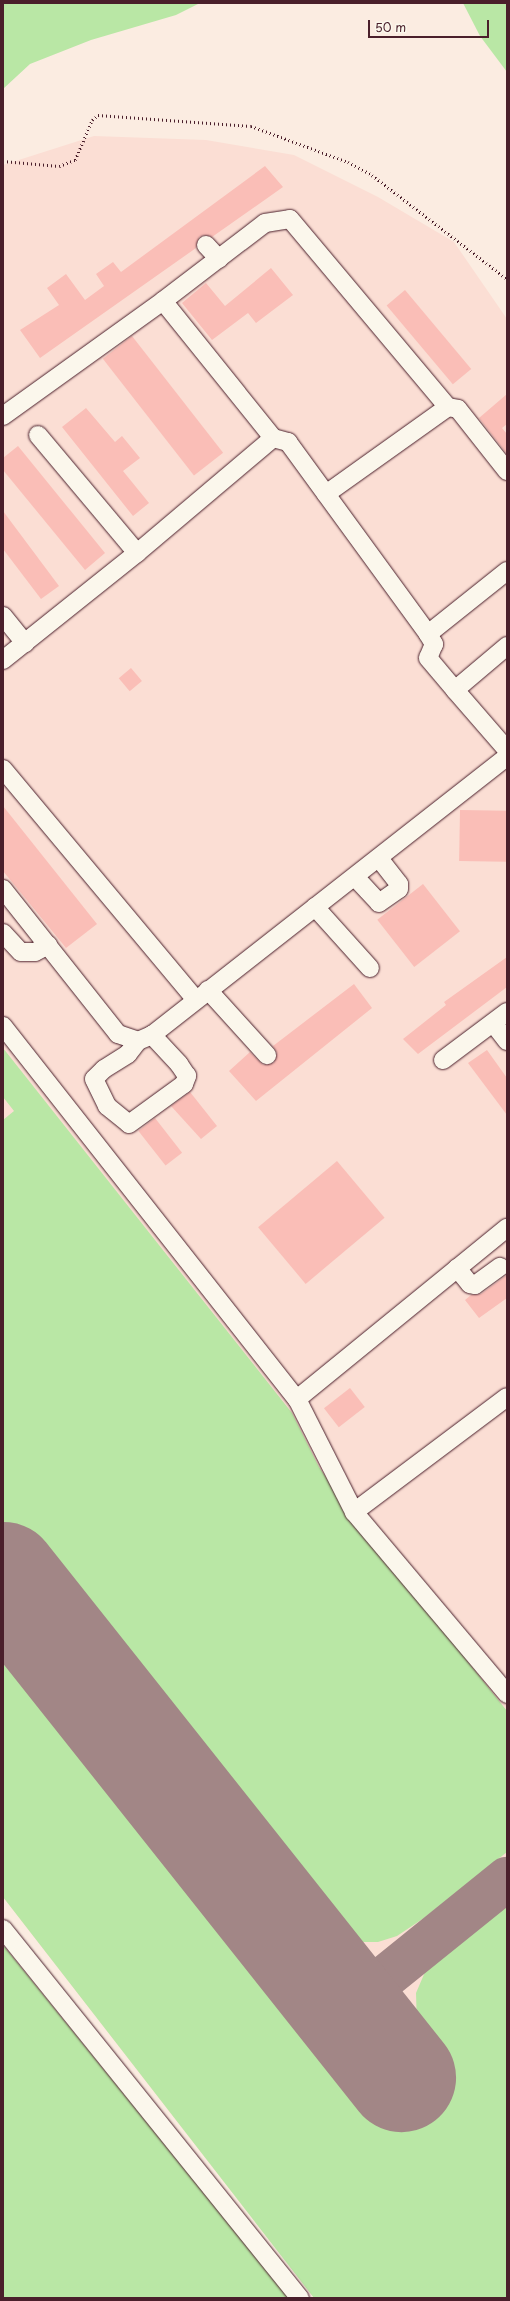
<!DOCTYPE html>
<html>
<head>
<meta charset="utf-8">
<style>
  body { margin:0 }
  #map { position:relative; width:510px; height:2301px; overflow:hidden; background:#fbece1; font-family:"Playpen Sans",sans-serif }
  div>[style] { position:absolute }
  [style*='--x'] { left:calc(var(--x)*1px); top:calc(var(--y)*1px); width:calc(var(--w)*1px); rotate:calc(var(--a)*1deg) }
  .built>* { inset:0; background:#fbded4 }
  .green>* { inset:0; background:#b9e7a5 }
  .taxiway>* { height:44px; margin:-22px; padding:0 22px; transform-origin:22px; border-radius:22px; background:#a28686 }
  .runway>* { height:109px; margin:-54.5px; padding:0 54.5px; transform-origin:54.5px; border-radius:54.5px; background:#a28686 }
  .building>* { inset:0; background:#fabeb7; transform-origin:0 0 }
  .path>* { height:2.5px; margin-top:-1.25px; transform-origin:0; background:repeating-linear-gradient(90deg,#4a1f2b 0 1px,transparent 0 4px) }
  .roads { filter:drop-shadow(0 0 1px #4a1f2b) drop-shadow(0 0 1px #4a1f2b) }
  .minor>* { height:18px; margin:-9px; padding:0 9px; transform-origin:9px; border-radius:9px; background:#fbf7ec }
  span { translate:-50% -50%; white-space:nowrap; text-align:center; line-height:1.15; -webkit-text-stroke:4px #fbf7ec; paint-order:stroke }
  .frame { position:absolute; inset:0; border:4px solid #4a1f2b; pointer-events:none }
  .scale { position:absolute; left:368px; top:20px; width:121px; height:18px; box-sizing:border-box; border:2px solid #4a1f2b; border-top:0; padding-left:5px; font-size:12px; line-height:14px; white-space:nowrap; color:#4a1f2b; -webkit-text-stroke:3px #fbf7ec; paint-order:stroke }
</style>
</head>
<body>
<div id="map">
  <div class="built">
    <div style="clip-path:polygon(94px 136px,206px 140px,294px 155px,378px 197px,454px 242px,507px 319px,507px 2298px,314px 2298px,3px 1897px,3px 165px)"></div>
  </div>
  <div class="green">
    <div style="clip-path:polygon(3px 3px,200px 3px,176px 15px,91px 40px,30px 64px,3px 89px)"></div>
    <div style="clip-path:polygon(463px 3px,507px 3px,507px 72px,480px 36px)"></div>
    <div style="clip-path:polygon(3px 1048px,292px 1413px,319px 1467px,348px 1510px,507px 1711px,507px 1852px,424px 1918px,397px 1936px,378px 1942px,361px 1942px,339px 1933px,309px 1899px,268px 1881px,3px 1545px,3px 1120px,14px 1111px,3px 1097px)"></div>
    <div style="clip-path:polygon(3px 1610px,237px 1903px,249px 1946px,367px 2104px,435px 2050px,417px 2027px,416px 1993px,425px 1972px,507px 1906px,507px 2298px,314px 2298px,3px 1897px)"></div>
    <div style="clip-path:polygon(3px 1945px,289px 2298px,3px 2298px)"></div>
  </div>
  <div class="taxiway">
    <div style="--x:347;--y:2008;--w:206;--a:-38.9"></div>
  </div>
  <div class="runway">
    <div style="--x:3;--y:1576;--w:640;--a:51.54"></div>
  </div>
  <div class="building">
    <div style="clip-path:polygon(265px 166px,283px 187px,212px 237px,204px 235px,199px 237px,196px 248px,40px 358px,20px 330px,59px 305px,47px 288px,66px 274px,85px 300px,104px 286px,96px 274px,113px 262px,121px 272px)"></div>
    <div style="clip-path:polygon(271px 268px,293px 295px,256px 323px,248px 313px,212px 340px,182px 303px,206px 283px,225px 306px)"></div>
    <div style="left:405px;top:290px;width:103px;height:24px;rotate:50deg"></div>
    <div style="left:132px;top:336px;width:148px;height:37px;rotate:52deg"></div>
    <div style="clip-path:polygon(507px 394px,507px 424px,502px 428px,507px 434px,507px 454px,479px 418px)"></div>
    <div style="clip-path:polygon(86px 408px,115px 442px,122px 436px,140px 458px,123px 471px,149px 503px,133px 516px,62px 427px)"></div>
    <div style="clip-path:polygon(18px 446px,105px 553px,85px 570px,3px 470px,3px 458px)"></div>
    <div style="clip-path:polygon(3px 511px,59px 586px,41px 599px,3px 549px)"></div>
    <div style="left:131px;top:668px;width:17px;height:16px;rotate:50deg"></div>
    <div style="clip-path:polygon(3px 806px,97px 924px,66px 948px,3px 871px)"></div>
    <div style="left:460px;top:810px;width:47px;height:51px;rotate:1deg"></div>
    <div style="left:423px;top:884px;width:60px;height:58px;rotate:52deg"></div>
    <div style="clip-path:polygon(507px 957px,507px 987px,418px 1054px,403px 1039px,446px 1005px,444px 1002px)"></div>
    <div style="clip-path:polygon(354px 984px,372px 1008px,256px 1101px,229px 1071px,250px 1052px,263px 1065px,274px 1063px,277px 1053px,273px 1046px)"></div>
    <div style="clip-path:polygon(487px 1050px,507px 1078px,507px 1115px,468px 1063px)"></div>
    <div style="clip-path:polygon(190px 1092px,217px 1126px,201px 1139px,171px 1106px)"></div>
    <div style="left:155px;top:1118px;width:44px;height:21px;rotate:52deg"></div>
    <div style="left:337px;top:1161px;width:74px;height:103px;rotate:50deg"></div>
    <div style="clip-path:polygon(507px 1275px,507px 1298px,479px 1318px,465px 1300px,471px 1295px,481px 1294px)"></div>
    <div style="left:350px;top:1388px;width:24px;height:33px;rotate:52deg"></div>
  </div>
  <div class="path">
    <div style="--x:3;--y:161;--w:56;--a:5.1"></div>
    <div style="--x:59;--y:166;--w:17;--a:-21"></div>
    <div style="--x:75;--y:160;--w:43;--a:-67"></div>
    <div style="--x:92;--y:120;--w:8;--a:-40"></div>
    <div style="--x:98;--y:115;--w:153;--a:4.1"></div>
    <div style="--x:251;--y:126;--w:103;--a:20.4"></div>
    <div style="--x:348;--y:162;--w:27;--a:28"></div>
    <div style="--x:372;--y:175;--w:170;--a:37.6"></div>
  </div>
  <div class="roads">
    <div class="minor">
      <div style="--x:206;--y:245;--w:19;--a:47"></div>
      <div style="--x:163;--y:301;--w:176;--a:51.2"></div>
      <div style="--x:3;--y:416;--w:197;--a:-35.7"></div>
      <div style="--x:163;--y:301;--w:128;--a:-37.4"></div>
      <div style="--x:265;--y:223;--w:25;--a:-9"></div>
      <div style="--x:290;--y:219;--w:246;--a:50"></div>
      <div style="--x:38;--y:435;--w:154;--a:50"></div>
      <div style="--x:326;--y:494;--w:150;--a:-35.5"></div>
      <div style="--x:448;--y:407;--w:10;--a:11"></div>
      <div style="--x:458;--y:409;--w:79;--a:51.7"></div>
      <div style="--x:3;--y:616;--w:35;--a:51"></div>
      <div style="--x:428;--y:634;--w:101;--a:-38.6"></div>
      <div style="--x:507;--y:646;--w:68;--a:139.8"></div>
      <div style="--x:455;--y:690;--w:79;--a:49.1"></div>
      <div style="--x:3;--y:660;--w:171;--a:-38.6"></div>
      <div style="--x:137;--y:553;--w:178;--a:-40.2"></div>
      <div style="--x:273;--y:438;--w:16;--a:15"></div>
      <div style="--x:288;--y:442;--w:238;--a:53.9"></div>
      <div style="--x:428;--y:634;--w:12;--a:59"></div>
      <div style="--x:434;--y:644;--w:15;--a:113"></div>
      <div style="--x:428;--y:658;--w:42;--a:49.8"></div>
      <div style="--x:3;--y:769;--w:301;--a:50.1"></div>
      <div style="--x:355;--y:877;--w:35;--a:47"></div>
      <div style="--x:379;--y:903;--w:24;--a:-35"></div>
      <div style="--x:399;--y:889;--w:5;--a:-90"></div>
      <div style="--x:399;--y:884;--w:33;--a:-128"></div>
      <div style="--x:3;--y:889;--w:185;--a:51.6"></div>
      <div style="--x:118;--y:1034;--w:21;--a:19"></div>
      <div style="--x:138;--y:1041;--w:15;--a:-23"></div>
      <div style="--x:152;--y:1035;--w:451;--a:-38.1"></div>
      <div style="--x:315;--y:907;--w:82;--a:48"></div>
      <div style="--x:3;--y:933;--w:26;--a:47"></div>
      <div style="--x:21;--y:952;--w:14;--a:0"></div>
      <div style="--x:35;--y:952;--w:15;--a:-28"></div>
      <div style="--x:208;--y:990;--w:88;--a:47.8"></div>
      <div style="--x:493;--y:1023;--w:23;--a:52"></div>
      <div style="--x:3;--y:1026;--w:475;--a:51.8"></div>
      <div style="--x:297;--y:1399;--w:127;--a:63.2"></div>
      <div style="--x:354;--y:1512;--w:238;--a:49.9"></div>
      <div style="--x:138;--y:1041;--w:16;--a:128"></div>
      <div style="--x:128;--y:1054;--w:28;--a:148"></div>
      <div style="--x:104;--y:1069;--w:14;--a:135"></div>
      <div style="--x:94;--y:1079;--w:30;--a:64"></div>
      <div style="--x:107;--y:1106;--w:28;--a:39"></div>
      <div style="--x:129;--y:1124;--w:68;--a:-36"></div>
      <div style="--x:184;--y:1084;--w:9;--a:-69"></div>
      <div style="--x:187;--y:1076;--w:14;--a:-124"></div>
      <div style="--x:179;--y:1064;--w:40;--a:-133"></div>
      <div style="--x:443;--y:1060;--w:80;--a:-36.9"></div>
      <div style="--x:457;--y:1268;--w:21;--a:51"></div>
      <div style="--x:470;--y:1284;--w:5;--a:11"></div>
      <div style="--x:475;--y:1285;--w:31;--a:-36"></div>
      <div style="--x:297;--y:1399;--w:271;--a:-39.2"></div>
      <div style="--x:354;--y:1512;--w:191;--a:-36.9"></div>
      <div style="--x:3;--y:1929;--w:474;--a:51.2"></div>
    </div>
  </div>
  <div class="frame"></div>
  <div class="scale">50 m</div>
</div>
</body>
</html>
